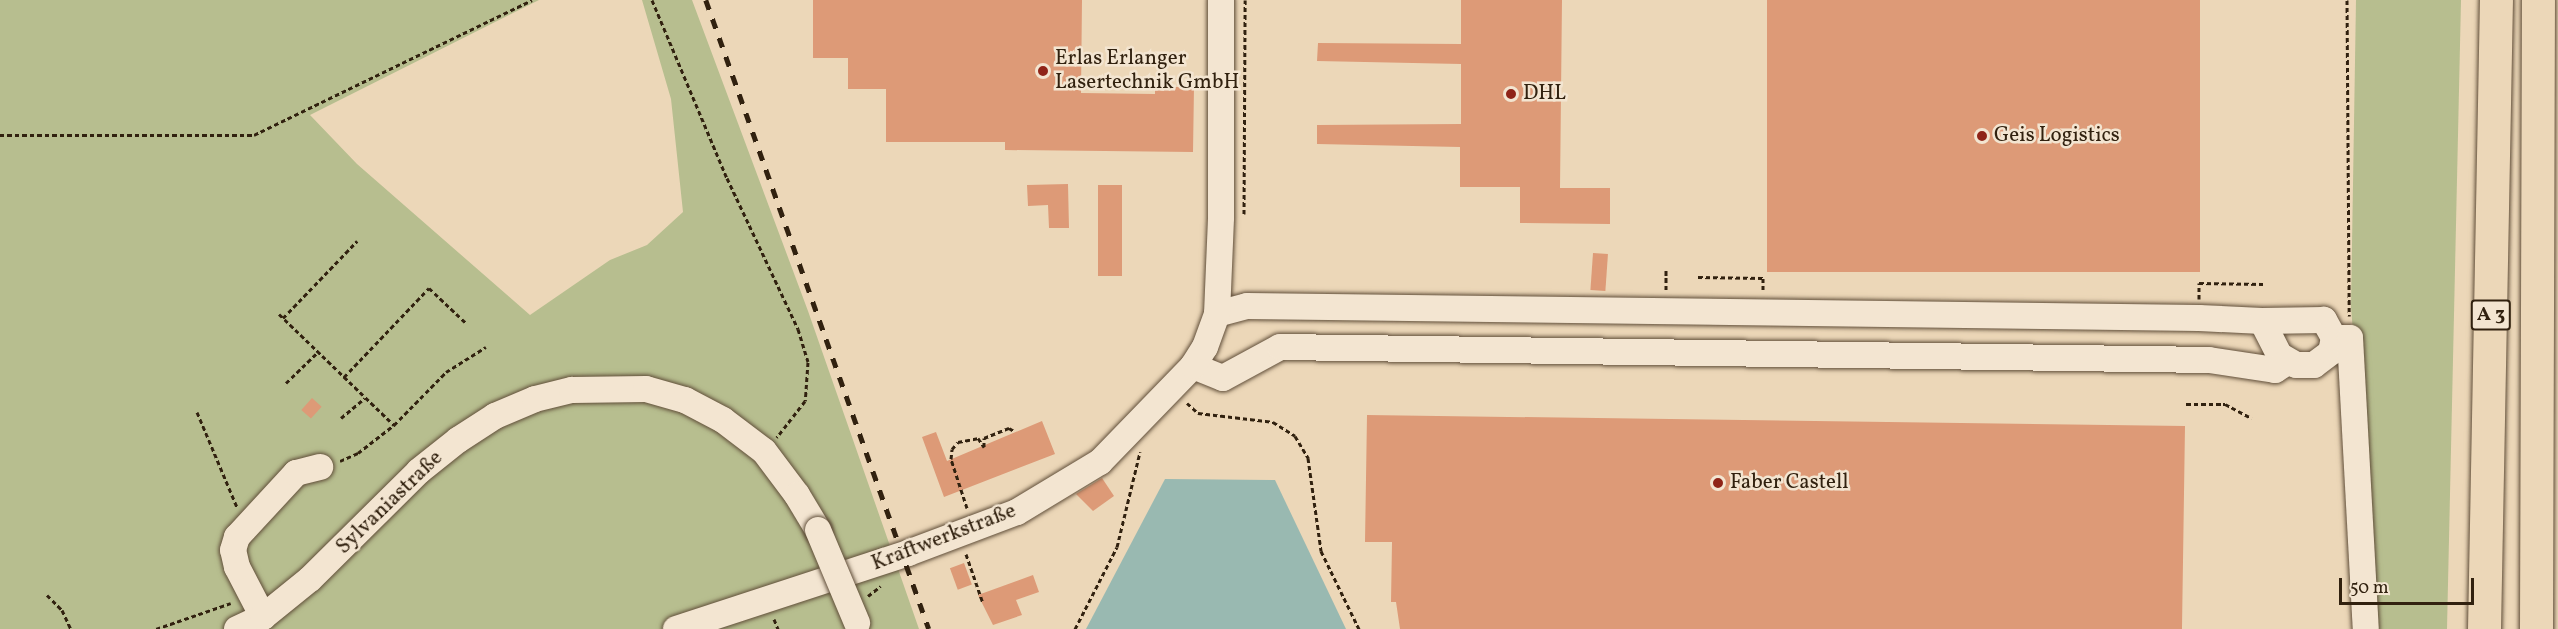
<!DOCTYPE html>
<html>
<head>
<meta charset="utf-8">
<style>
  body { margin:0 }
  #map { position:relative; width:2558px; height:629px; overflow:hidden; background:#ecd7b8; font-family:Vollkorn,serif }
  div>[style] { position:absolute }
  [style*='--x'] { left:calc(var(--x)*1px); top:calc(var(--y)*1px); width:calc(var(--w)*1px); rotate:calc(var(--a)*1deg) }
  .green>* { inset:0; background:#b7be8f }
  .water>* { inset:0; background:#99b9b1 }
  .building>* { inset:0; background:#dd9a77; transform-origin:0 0 }
  .path>* { height:3px; margin-top:-1.5px; transform-origin:0; background:repeating-linear-gradient(90deg,#31210f 0 4.5px,transparent 0 7.5px) }
  .roads { filter:drop-shadow(0 0 2px #604e39) drop-shadow(0 0 2px #604e39) }
  .minor>* { height:26px; margin:-13px; padding:0 13px; transform-origin:13px; border-radius:13px; background:#f3e5d1 }
  .highway>* { height:33px; margin:-16.5px; padding:0 16.5px; transform-origin:16.5px; border-radius:16.5px; background:#ecd7b8 }
  .rail>* { height:4.5px; margin-top:-2.25px; transform-origin:0; background:repeating-linear-gradient(90deg,#31210f 0 10px,transparent 0 20px) }
  .bridges { filter:drop-shadow(0 0 2px #604e39) drop-shadow(0 0 2px #604e39) }
  .minor-bridge>* { height:26px; margin:-13px; padding:0 13px; transform-origin:13px; border-radius:13px; background:#f3e5d1 }
  .dots>* { width:16px; height:16px; translate:-50% -50%; box-sizing:border-box; border:3px solid #f3e5d1; border-radius:50% }
  span { translate:-50% -50%; white-space:nowrap; text-align:center; line-height:1.15; -webkit-text-stroke:5px #f3e5d1; paint-order:stroke }
  .shield-label span { padding:2px 4px; background:#f3e5d1; border:2px solid; border-radius:4px; -webkit-text-stroke-width:0 }
  .shield-label { font-size:20px; color:#31210f; font-weight:700 }
  .poi-label { font-size:21px; color:#31210f }
  .left { translate:0 -50%; text-align:left }
  .street-label { font-size:21px; color:#31210f }
  .scale { position:absolute; left:2339px; top:578px; width:135px; height:27px; box-sizing:border-box; border:3px solid #31210f; border-top:0; padding-left:8px; font-size:18px; line-height:21px; white-space:nowrap; color:#31210f; -webkit-text-stroke:4px #f3e5d1; paint-order:stroke }
</style>
</head>
<body>
<div id="map">
  <div class="green">
    <div style="clip-path:polygon(0 0,539px 0,310px 115px,357px 164px,530px 315px,610px 260px,647px 245px,683px 212px,671px 99px,642px 0,692px 0,808px 311px,919px 629px,0 629px)"></div>
    <div style="clip-path:polygon(2356px 0,2461px 0,2447px 629px,2377px 629px,2351px 307px)"></div>
  </div>
  <div class="water">
    <div style="clip-path:polygon(1165px 479px,1275px 480px,1346px 629px,1086px 629px)"></div>
  </div>
  <div class="building">
    <div style="clip-path:polygon(813px 0,1082px 0,1081px 93px,1155px 94px,1155px 87px,1194px 87px,1193px 152px,1005px 150px,1005px 142px,886px 142px,886px 89px,848px 89px,848px 58px,813px 58px)"></div>
    <div style="clip-path:polygon(1461px 0,1562px 0,1560px 188px,1610px 188px,1610px 224px,1520px 223px,1520px 187px,1460px 187px,1460px 147px,1317px 144px,1317px 125px,1461px 124px,1461px 64px,1317px 61px,1318px 43px,1461px 44px)"></div>
    <div style="left:1767px;top:0;width:433px;height:272px"></div>
    <div style="clip-path:polygon(1068px 184px,1069px 228px,1049px 228px,1048px 205px,1028px 206px,1027px 185px)"></div>
    <div style="left:1098px;top:185px;width:24px;height:91px"></div>
    <div style="left:1593px;top:253px;width:15px;height:37px;rotate:4deg"></div>
    <div style="left:312px;top:398px;width:13px;height:16px;rotate:42deg"></div>
    <div style="clip-path:polygon(1367px 415px,2185px 426px,2182px 629px,1400px 629px,1396px 602px,1391px 602px,1392px 542px,1365px 542px)"></div>
    <div style="clip-path:polygon(1042px 421px,1055px 454px,944px 497px,922px 437px,936px 432px,947px 461px)"></div>
    <div style="clip-path:polygon(1102px 478px,1114px 496px,1093px 511px,1076px 494px)"></div>
    <div style="left:964px;top:563px;width:23px;height:15px;rotate:70deg"></div>
    <div style="clip-path:polygon(1033px 575px,1039px 592px,1016px 600px,1022px 615px,993px 625px,978px 595px)"></div>
  </div>
  <div class="path">
    <div style="--x:652;--y:0;--w:193;--a:67.2"></div>
    <div style="--x:727;--y:178;--w:167;--a:64.8"></div>
    <div style="--x:798;--y:329;--w:34;--a:73"></div>
    <div style="--x:808;--y:362;--w:39;--a:94"></div>
    <div style="--x:805;--y:401;--w:46;--a:127.9"></div>
    <div style="--x:2347;--y:0;--w:316;--a:89.6"></div>
    <div style="--x:0;--y:135;--w:254;--a:0"></div>
    <div style="--x:254;--y:135;--w:309;--a:-25.9"></div>
    <div style="--x:1244;--y:214;--w:214;--a:-89.7"></div>
    <div style="--x:1698;--y:277;--w:65;--a:0.9"></div>
    <div style="--x:1763;--y:278;--w:13;--a:90"></div>
    <div style="--x:1666;--y:290;--w:22;--a:-90"></div>
    <div style="--x:2199;--y:299;--w:16;--a:-90"></div>
    <div style="--x:2199;--y:283;--w:64;--a:0.9"></div>
    <div style="--x:279;--y:314;--w:160;--a:44"></div>
    <div style="--x:283;--y:318;--w:107;--a:-46.1"></div>
    <div style="--x:344;--y:377;--w:123;--a:-46.3"></div>
    <div style="--x:429;--y:288;--w:50;--a:43.4"></div>
    <div style="--x:286;--y:383;--w:45;--a:-44.1"></div>
    <div style="--x:1187;--y:403;--w:15;--a:42"></div>
    <div style="--x:1198;--y:413;--w:76;--a:6.8"></div>
    <div style="--x:1273;--y:422;--w:26;--a:32"></div>
    <div style="--x:1295;--y:436;--w:26;--a:59"></div>
    <div style="--x:1308;--y:458;--w:94;--a:82"></div>
    <div style="--x:1321;--y:551;--w:87;--a:64"></div>
    <div style="--x:2186;--y:404;--w:39;--a:0"></div>
    <div style="--x:2225;--y:404;--w:30;--a:28"></div>
    <div style="--x:197;--y:412;--w:103;--a:67.2"></div>
    <div style="--x:341;--y:418;--w:31;--a:-40"></div>
    <div style="--x:340;--y:461;--w:20;--a:-24"></div>
    <div style="--x:358;--y:453;--w:46;--a:-37.9"></div>
    <div style="--x:394;--y:425;--w:74;--a:-45.5"></div>
    <div style="--x:446;--y:372;--w:47;--a:-32"></div>
    <div style="--x:967;--y:508;--w:52;--a:-108.1"></div>
    <div style="--x:951;--y:459;--w:10;--a:-84"></div>
    <div style="--x:952;--y:449;--w:9;--a:-49"></div>
    <div style="--x:958;--y:442;--w:20;--a:-11"></div>
    <div style="--x:978;--y:438;--w:11;--a:56"></div>
    <div style="--x:984;--y:447;--w:9;--a:-90"></div>
    <div style="--x:984;--y:438;--w:27;--a:-22"></div>
    <div style="--x:1009;--y:428;--w:6;--a:31"></div>
    <div style="--x:966;--y:554;--w:52;--a:70.9"></div>
    <div style="--x:47;--y:595;--w:21;--a:45"></div>
    <div style="--x:62;--y:610;--w:21;--a:65"></div>
    <div style="--x:868;--y:596;--w:16;--a:-38"></div>
    <div style="--x:774;--y:619;--w:11;--a:68"></div>
    <div style="--x:156;--y:629;--w:79;--a:-19.1"></div>
    <div style="--x:1075;--y:629;--w:92;--a:-62.9"></div>
    <div style="--x:1117;--y:547;--w:98;--a:-76.4"></div>
  </div>
  <div class="roads">
    <div class="minor">
      <div style="--x:1217;--y:314;--w:31;--a:-15"></div>
      <div style="--x:1247;--y:306;--w:952;--a:0.72"></div>
      <div style="--x:2199;--y:318;--w:63;--a:2.7"></div>
      <div style="--x:2262;--y:321;--w:38;--a:63"></div>
      <div style="--x:2279;--y:355;--w:20;--a:30"></div>
      <div style="--x:2296;--y:365;--w:18;--a:0"></div>
      <div style="--x:2314;--y:365;--w:21;--a:-37"></div>
      <div style="--x:2331;--y:352;--w:14;--a:-78"></div>
      <div style="--x:2334;--y:338;--w:21;--a:-119"></div>
      <div style="--x:2324;--y:320;--w:62;--a:179.1"></div>
      <div style="--x:2334;--y:338;--w:16;--a:0"></div>
      <div style="--x:2350;--y:338;--w:291;--a:86.9"></div>
      <div style="--x:1193;--y:366;--w:32;--a:22"></div>
      <div style="--x:1223;--y:378;--w:65;--a:-28.5"></div>
      <div style="--x:1280;--y:347;--w:929;--a:0.8"></div>
      <div style="--x:2209;--y:360;--w:67;--a:8.6"></div>
      <div style="--x:2275;--y:370;--w:15;--a:-32"></div>
      <div style="--x:263;--y:617;--w:56;--a:-117.5"></div>
      <div style="--x:237;--y:567;--w:17;--a:-103"></div>
      <div style="--x:233;--y:550;--w:14;--a:-73"></div>
      <div style="--x:237;--y:537;--w:87;--a:-47.3"></div>
      <div style="--x:296;--y:473;--w:25;--a:-14"></div>
      <div style="--x:237;--y:629;--w:29;--a:-25"></div>
      <div style="--x:263;--y:617;--w:60;--a:-39"></div>
      <div style="--x:310;--y:579;--w:153;--a:-44.7"></div>
      <div style="--x:419;--y:471;--w:50;--a:-38.5"></div>
      <div style="--x:458;--y:440;--w:44;--a:-33"></div>
      <div style="--x:495;--y:416;--w:43;--a:-23"></div>
      <div style="--x:535;--y:399;--w:38;--a:-14"></div>
      <div style="--x:572;--y:390;--w:74;--a:-0.8"></div>
      <div style="--x:646;--y:389;--w:41;--a:15.8"></div>
      <div style="--x:685;--y:400;--w:43;--a:27.8"></div>
      <div style="--x:723;--y:420;--w:51;--a:37.1"></div>
      <div style="--x:764;--y:451;--w:55;--a:53.1"></div>
      <div style="--x:797;--y:495;--w:41;--a:59"></div>
      <div style="--x:676;--y:629;--w:244;--a:-18.1"></div>
      <div style="--x:908;--y:553;--w:116;--a:-20.6"></div>
      <div style="--x:1017;--y:512;--w:97;--a:-31.1"></div>
      <div style="--x:1100;--y:462;--w:134;--a:-45.9"></div>
      <div style="--x:1193;--y:366;--w:22;--a:-58"></div>
      <div style="--x:1205;--y:347;--w:35;--a:-70"></div>
      <div style="--x:1217;--y:314;--w:97;--a:-87.6"></div>
      <div style="--x:1221;--y:217;--w:217;--a:-90"></div>
    </div>
    <div class="highway">
      <div style="--x:2484;--y:629;--w:629;--a:-88.91"></div>
      <div style="--x:2536;--y:629;--w:629;--a:-89.82"></div>
    </div>
  </div>
  <div class="rail">
    <div style="--x:706;--y:0;--w:667;--a:70.48"></div>
  </div>
  <div class="bridges">
    <div class="minor-bridge">
      <div style="--x:818;--y:530;--w:101;--a:67.2"></div>
    </div>
  </div>
  <div class="dots">
    <div style="left:1043px;top:71px;background:#8f2418"></div>
    <div style="left:1511px;top:94px;background:#8f2418"></div>
    <div style="left:1982px;top:136px;background:#8f2418"></div>
    <div style="left:1718px;top:483px;background:#8f2418"></div>
  </div>
  <div class="shield-label">
    <span style="left:2491px;top:315px">A 3</span>
  </div>
  <div class="poi-label">
    <span class="left" style="left:1055px;top:71px">Erlas Erlanger<br>Lasertechnik GmbH</span>
    <span class="left" style="left:1523px;top:94px">DHL</span>
    <span class="left" style="left:1994px;top:136px">Geis Logistics</span>
    <span class="left" style="left:1730px;top:483px">Faber Castell</span>
  </div>
  <div class="street-label">
    <span style="left:390px;top:503px;rotate:-44deg">Sylvaniastraße</span>
    <span style="left:944px;top:538px;rotate:-21deg">Kraftwerkstraße</span>
  </div>
  <div class="scale">50 m</div>
</div>
</body>
</html>
